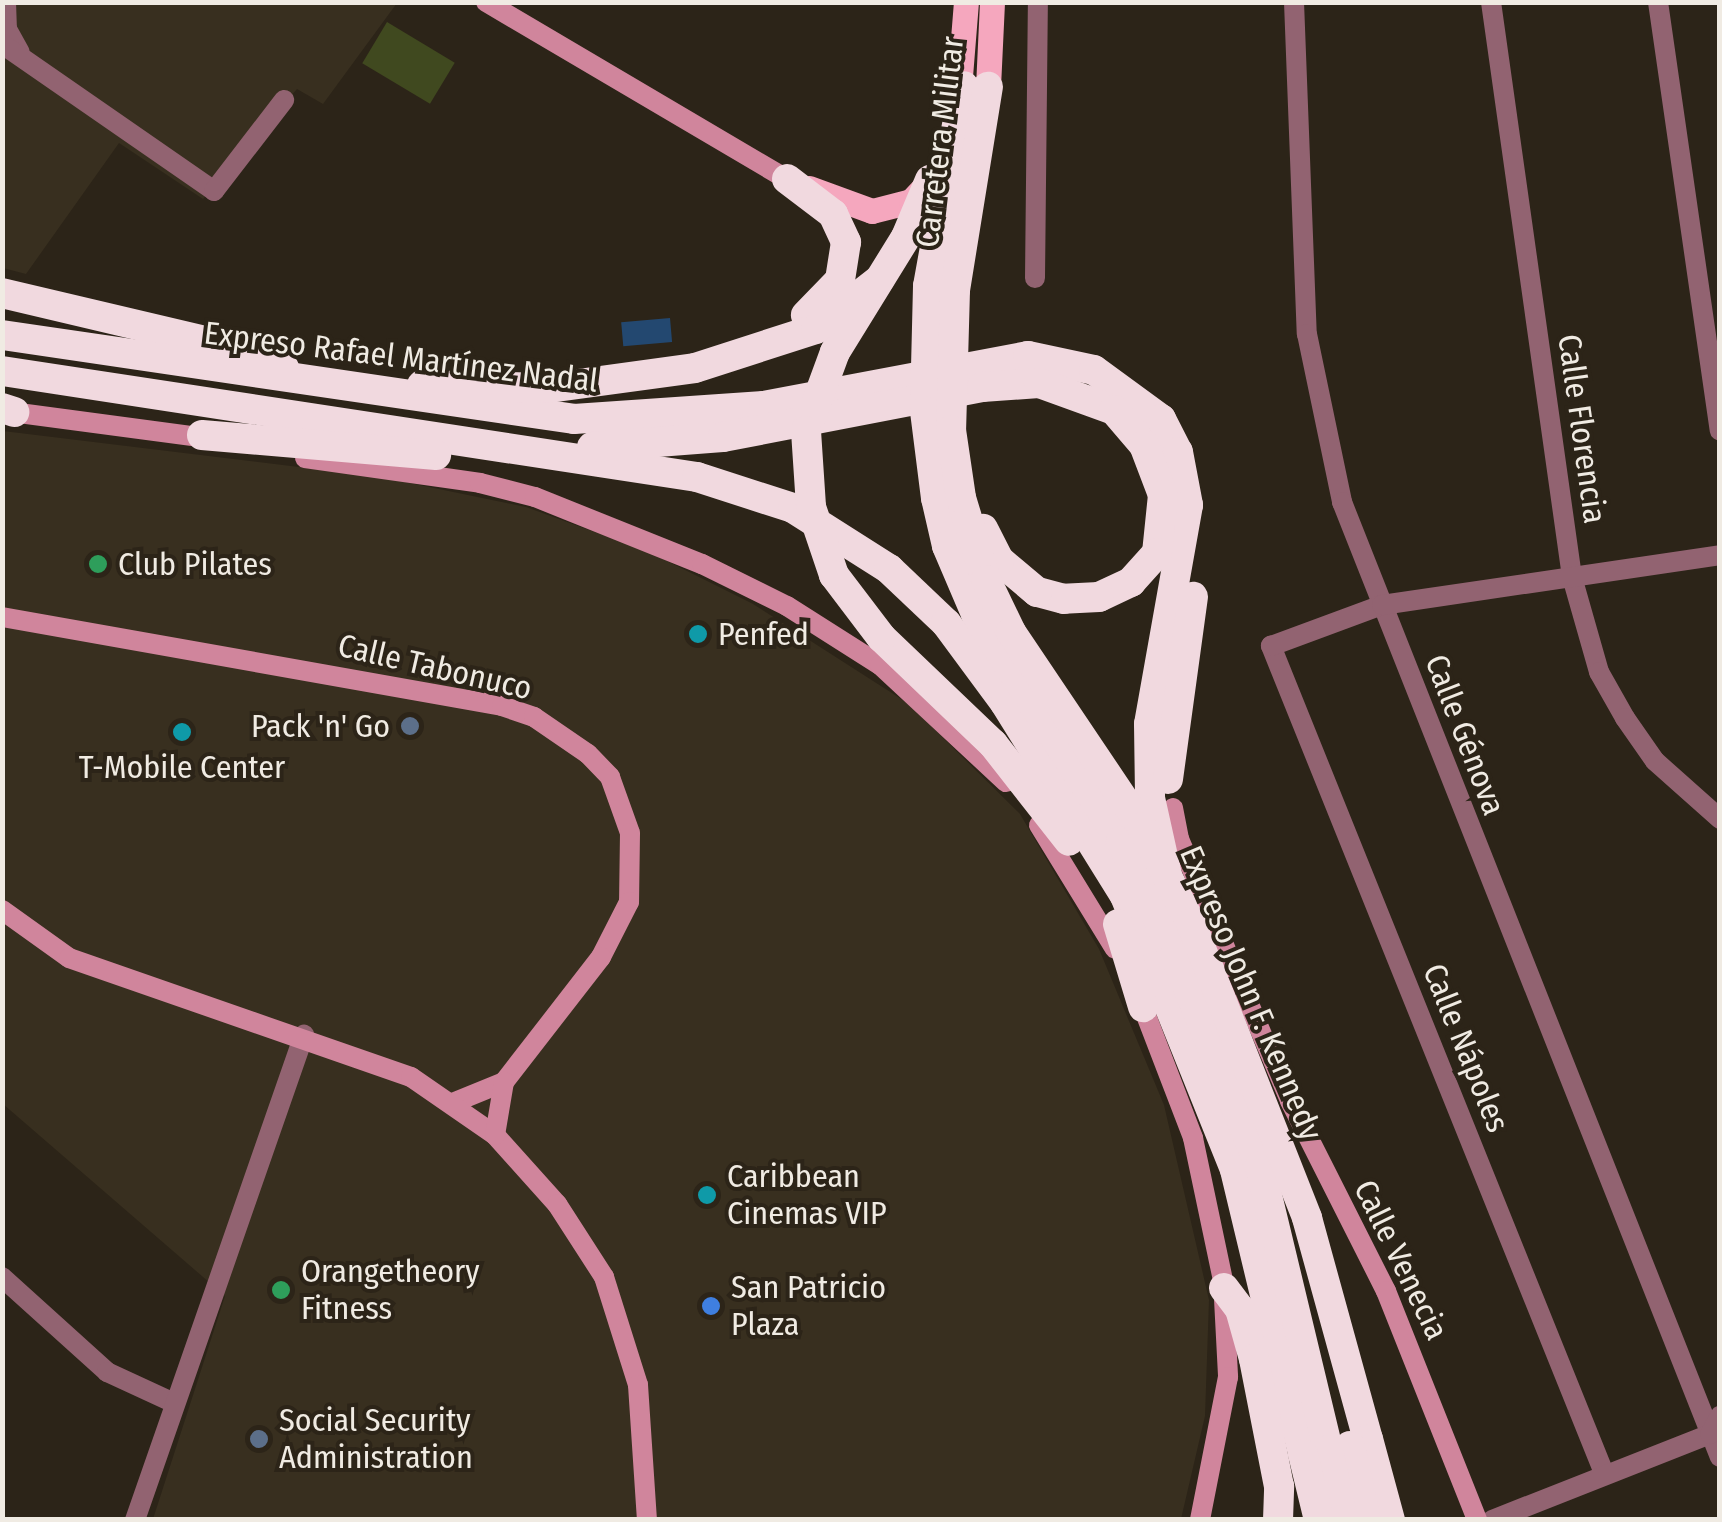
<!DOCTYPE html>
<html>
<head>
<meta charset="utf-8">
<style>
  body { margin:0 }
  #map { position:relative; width:1722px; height:1522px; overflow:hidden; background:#2c2418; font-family:"Fira Sans Condensed",sans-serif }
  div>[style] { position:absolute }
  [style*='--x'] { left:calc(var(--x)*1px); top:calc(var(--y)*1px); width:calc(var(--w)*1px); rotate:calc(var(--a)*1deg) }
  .commercial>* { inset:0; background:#382f1f }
  .green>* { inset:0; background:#40491f; transform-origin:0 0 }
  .water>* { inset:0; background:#234870; transform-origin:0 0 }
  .street>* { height:20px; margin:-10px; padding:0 10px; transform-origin:10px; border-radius:10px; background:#926371 }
  .secondary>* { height:20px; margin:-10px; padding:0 10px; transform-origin:10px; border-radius:10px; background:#d0859c }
  .primary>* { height:25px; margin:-12.5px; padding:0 12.5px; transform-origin:12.5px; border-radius:12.5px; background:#f5a7be }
  .highway>* { height:30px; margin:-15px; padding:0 15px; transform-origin:15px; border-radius:15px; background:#f1d9df }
  .highway-bridge>* { height:30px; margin:-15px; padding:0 15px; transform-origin:15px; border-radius:15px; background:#f1d9df }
  .dots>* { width:28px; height:28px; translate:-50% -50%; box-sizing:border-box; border:5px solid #2c2418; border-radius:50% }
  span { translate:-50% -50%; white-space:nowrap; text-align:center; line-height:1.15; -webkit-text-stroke:8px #2c2418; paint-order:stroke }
  .street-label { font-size:32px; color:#f0ebe3 }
  .poi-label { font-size:32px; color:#f0ebe3 }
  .left { translate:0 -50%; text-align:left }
  .right { translate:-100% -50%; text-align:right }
  .frame { position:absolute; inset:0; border:5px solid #f0ebe3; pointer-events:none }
</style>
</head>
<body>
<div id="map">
  <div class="commercial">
    <div style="clip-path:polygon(3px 3px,397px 3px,323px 104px,297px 89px,203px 199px,119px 143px,26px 274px,3px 268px)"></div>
    <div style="clip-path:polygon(3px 431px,381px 477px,526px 507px,647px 551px,753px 604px,909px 704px,1020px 814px,1099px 949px,1164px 1105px,1209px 1300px,1205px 1416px,1181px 1519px,153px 1519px,225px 1296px,3px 1104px)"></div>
  </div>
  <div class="green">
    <div style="left:387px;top:22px;width:79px;height:48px;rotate:31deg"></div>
  </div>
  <div class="water">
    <div style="left:670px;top:318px;width:24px;height:49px;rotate:85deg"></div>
  </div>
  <div class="street">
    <div style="--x:6;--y:2;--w:27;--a:88"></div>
    <div style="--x:7;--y:29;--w:26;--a:61"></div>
    <div style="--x:1294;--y:2;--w:332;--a:87.8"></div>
    <div style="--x:1307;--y:334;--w:172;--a:78.2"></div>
    <div style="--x:1342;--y:502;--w:1027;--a:68.41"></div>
    <div style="--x:1491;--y:2;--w:581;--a:81.98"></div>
    <div style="--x:1572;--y:577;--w:99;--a:74.1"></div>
    <div style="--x:1599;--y:672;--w:53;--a:60.5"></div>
    <div style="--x:1625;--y:718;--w:52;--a:55.1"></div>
    <div style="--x:1655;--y:761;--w:87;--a:41.7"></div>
    <div style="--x:1658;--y:2;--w:433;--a:81.8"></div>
    <div style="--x:2;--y:44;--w:258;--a:34.7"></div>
    <div style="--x:214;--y:191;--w:115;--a:-52.4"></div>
    <div style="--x:1035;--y:278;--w:276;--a:-89.4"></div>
    <div style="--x:2;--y:1277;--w:142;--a:42.1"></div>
    <div style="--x:107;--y:1372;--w:74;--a:24.8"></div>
    <div style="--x:1604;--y:1473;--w:892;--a:-111.93"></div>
    <div style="--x:1271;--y:646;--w:118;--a:-20.3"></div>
    <div style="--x:1382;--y:605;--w:342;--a:-8.4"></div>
    <div style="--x:135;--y:1520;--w:514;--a:-70.79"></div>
    <div style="--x:1492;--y:1520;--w:234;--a:-21.5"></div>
    <div style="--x:1710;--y:1434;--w:21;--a:-61"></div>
  </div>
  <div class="secondary">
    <div style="--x:486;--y:2;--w:349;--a:30.5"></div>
    <div style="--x:4;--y:411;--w:211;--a:7.6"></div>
    <div style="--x:305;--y:458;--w:177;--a:8.1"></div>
    <div style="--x:480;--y:483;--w:57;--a:14.3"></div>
    <div style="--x:535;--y:497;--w:180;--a:21.9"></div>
    <div style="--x:702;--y:564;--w:95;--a:26.3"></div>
    <div style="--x:787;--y:606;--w:110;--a:32.4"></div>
    <div style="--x:880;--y:665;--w:172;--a:42.9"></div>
    <div style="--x:2;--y:617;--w:508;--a:10.09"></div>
    <div style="--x:502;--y:706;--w:34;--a:19"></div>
    <div style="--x:534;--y:717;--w:65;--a:34.4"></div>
    <div style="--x:588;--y:754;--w:32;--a:46"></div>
    <div style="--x:610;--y:777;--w:59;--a:70.3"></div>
    <div style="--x:630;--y:833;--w:69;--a:90.8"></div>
    <div style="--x:629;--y:902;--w:62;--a:117"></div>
    <div style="--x:601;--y:957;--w:158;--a:127.8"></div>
    <div style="--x:504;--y:1082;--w:53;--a:157.8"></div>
    <div style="--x:1173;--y:808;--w:32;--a:79"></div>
    <div style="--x:1179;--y:839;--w:285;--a:67"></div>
    <div style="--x:1290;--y:1101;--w:213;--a:63.2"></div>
    <div style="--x:1386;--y:1291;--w:246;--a:68.3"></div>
    <div style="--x:1039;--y:825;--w:145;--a:58.5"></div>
    <div style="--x:2;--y:910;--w:82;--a:35.6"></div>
    <div style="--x:69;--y:958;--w:362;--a:19.2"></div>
    <div style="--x:411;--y:1077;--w:102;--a:34.6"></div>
    <div style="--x:495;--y:1135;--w:93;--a:48.1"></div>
    <div style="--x:557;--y:1204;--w:87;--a:57.2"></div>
    <div style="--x:604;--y:1277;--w:113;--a:72.5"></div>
    <div style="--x:638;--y:1385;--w:135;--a:86.2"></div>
    <div style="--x:1139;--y:997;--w:151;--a:69"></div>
    <div style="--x:1193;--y:1138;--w:145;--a:78.1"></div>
    <div style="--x:1223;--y:1280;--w:97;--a:87"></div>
    <div style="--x:1228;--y:1377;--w:146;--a:101.1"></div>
    <div style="--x:495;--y:1135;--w:54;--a:-80.4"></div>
  </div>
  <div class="primary">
    <div style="--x:988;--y:87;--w:85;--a:-87.3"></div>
    <div style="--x:958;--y:101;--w:99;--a:-85.4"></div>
    <div style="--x:809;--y:188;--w:67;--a:20.1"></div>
    <div style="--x:872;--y:211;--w:40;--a:-14.4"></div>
    <div style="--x:911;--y:201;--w:22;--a:-47"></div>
  </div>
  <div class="highway">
    <div style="--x:787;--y:179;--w:58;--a:37.3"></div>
    <div style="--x:833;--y:214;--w:31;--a:65"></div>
    <div style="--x:846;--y:242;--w:38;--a:99"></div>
    <div style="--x:840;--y:280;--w:49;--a:134.2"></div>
    <div style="--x:928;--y:286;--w:203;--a:-79.8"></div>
    <div style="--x:955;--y:290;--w:206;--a:-80.8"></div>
    <div style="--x:2;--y:293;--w:244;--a:13.3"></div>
    <div style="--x:239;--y:349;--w:49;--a:22.9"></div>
    <div style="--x:2;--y:335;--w:578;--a:8.35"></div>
    <div style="--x:574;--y:419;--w:190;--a:-3.9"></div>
    <div style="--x:764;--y:406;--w:269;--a:-10.7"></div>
    <div style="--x:1028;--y:356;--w:67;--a:12"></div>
    <div style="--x:1094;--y:370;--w:83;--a:36.2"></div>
    <div style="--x:1161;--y:419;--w:37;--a:63"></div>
    <div style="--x:1178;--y:452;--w:54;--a:79.3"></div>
    <div style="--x:1188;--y:505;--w:222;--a:100.1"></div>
    <div style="--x:1149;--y:724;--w:74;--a:89.2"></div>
    <div style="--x:1150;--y:798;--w:83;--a:77.5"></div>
    <div style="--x:835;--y:352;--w:135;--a:-58.3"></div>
    <div style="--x:906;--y:237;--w:62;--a:-67.2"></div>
    <div style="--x:2;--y:371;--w:703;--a:8.67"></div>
    <div style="--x:697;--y:477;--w:101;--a:17.9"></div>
    <div style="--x:793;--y:508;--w:114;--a:32.4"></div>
    <div style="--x:889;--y:569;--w:79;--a:43.5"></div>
    <div style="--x:946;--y:623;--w:99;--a:53.6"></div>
    <div style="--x:1005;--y:703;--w:227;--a:58.1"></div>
    <div style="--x:1125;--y:896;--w:295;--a:68.1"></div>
    <div style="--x:1235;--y:1170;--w:292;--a:76.5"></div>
    <div style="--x:422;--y:385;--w:127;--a:1.4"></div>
    <div style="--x:549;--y:388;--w:147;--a:-7.8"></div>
    <div style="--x:695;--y:368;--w:127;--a:-17.9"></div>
    <div style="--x:816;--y:329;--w:80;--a:-37.9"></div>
    <div style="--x:2;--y:408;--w:13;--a:18"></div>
    <div style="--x:202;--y:435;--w:235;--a:4.9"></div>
    <div style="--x:592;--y:447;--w:131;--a:-4.4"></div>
    <div style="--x:723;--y:437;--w:264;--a:-10.9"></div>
    <div style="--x:982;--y:387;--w:57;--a:-4"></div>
    <div style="--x:1039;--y:383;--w:80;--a:19.8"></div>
    <div style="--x:1114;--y:410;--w:46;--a:49.4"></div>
    <div style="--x:1144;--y:445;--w:53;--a:69.2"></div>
    <div style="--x:1163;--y:495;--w:58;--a:95.9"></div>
    <div style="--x:1157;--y:553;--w:39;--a:132"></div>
    <div style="--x:1131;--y:582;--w:35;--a:155"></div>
    <div style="--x:1099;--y:597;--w:35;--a:177"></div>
    <div style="--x:1064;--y:599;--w:28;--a:-165"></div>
    <div style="--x:1037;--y:592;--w:50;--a:-139.9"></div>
    <div style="--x:999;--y:560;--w:35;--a:-117"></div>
    <div style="--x:936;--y:498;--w:49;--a:77.1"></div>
    <div style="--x:947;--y:546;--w:74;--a:66.9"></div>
    <div style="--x:976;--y:614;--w:269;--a:57.4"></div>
    <div style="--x:1121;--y:841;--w:126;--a:64.7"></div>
    <div style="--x:1175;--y:955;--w:227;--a:68.1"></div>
    <div style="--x:1260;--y:1166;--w:292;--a:76.5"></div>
    <div style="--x:961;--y:498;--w:86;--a:73"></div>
    <div style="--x:986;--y:580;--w:58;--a:64.3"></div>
    <div style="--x:1011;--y:632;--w:235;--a:56.1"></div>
    <div style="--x:1142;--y:827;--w:108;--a:63"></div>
    <div style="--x:1191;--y:923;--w:317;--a:68.5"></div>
    <div style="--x:1307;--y:1218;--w:229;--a:74.6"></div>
    <div style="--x:881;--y:637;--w:155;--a:43.7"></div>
    <div style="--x:993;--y:744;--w:123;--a:51.9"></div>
    <div style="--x:1168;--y:779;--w:184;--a:-82.2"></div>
    <div style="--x:1118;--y:924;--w:87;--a:73.2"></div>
    <div style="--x:1224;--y:1288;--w:26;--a:53"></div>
    <div style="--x:1240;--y:1309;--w:52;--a:74.4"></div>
    <div style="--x:1254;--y:1359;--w:129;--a:78.9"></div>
  </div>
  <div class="highway-bridge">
    <div style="--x:928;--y:286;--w:125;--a:91.4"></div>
    <div style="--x:925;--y:411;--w:88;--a:82.8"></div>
    <div style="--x:955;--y:290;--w:140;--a:91.6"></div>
    <div style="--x:951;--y:430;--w:69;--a:81.6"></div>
    <div style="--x:835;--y:352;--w:84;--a:110.2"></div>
    <div style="--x:806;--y:431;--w:76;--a:86.2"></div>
    <div style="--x:811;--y:507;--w:72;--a:71.3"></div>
    <div style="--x:834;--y:575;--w:78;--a:52.8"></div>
    <div style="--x:1368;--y:1439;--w:84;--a:74.8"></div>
    <div style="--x:1350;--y:1446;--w:76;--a:77.8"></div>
    <div style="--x:1328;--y:1450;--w:72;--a:77.9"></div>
    <div style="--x:1303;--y:1454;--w:68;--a:76.4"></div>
    <div style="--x:1278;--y:1520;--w:34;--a:-88"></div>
  </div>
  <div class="dots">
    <div style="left:98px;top:564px;background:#2e9e5b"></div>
    <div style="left:698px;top:634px;background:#0f9aa8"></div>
    <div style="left:410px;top:726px;background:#5c6f8a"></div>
    <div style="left:182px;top:732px;background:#0f9aa8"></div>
    <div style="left:707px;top:1195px;background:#0f9aa8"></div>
    <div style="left:281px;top:1290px;background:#2e9e5b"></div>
    <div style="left:711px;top:1306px;background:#3f7fe0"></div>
    <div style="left:259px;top:1439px;background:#5c6f8a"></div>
  </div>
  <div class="street-label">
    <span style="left:940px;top:142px;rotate:-83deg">Carretera Militar</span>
    <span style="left:401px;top:357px;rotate:7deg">Expreso Rafael Martínez Nadal</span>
    <span style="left:1582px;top:429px;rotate:82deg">Calle Florencia</span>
    <span style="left:435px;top:667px;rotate:13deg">Calle Tabonuco</span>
    <span style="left:1465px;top:735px;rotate:69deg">Calle Génova</span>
    <span style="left:1251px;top:993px;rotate:67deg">Expreso John F. Kennedy</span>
    <span style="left:1466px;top:1048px;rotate:68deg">Calle Nápoles</span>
    <span style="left:1401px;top:1260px;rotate:64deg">Calle Venecia</span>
  </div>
  <div class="poi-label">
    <span class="left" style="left:118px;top:564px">Club Pilates</span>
    <span class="left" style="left:718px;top:634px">Penfed</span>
    <span class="right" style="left:390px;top:726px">Pack 'n' Go</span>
    <span style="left:182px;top:767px">T-Mobile Center</span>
    <span class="left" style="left:727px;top:1195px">Caribbean<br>Cinemas VIP</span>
    <span class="left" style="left:301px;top:1290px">Orangetheory<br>Fitness</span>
    <span class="left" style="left:731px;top:1306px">San Patricio<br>Plaza</span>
    <span class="left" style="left:279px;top:1439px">Social Security<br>Administration</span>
  </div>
  <div class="frame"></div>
</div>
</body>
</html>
